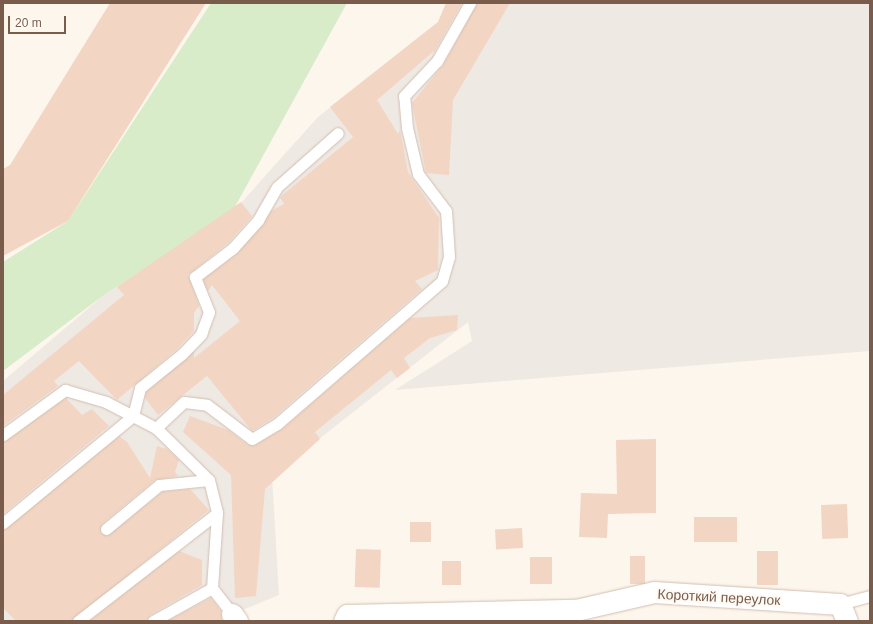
<!DOCTYPE html>
<html>
<head>
<meta charset="utf-8">
<style>
  body { margin:0 }
  #map { position:relative; width:873px; height:624px; overflow:hidden; background:#fdf6ec; font-family:Arial,sans-serif }
  div>[style] { position:absolute }
  [style*='--x'] { left:calc(var(--x)*1px); top:calc(var(--y)*1px); width:calc(var(--w)*1px); rotate:calc(var(--a)*1deg) }
  .industrial>* { inset:0; background:#efe9e4 }
  .green>* { inset:0; background:#d8ecc9 }
  .building>* { inset:0; background:#f3d5c3; transform-origin:0 0 }
  .roads { filter:drop-shadow(0 0 1px #d1beb0) drop-shadow(0 0 1px #d1beb0) }
  .service>* { height:11px; margin:-5.5px; padding:0 5.5px; transform-origin:5.5px; border-radius:5.5px; background:#fff }
  .minor>* { height:21px; margin:-10.5px; padding:0 10.5px; transform-origin:10.5px; border-radius:10.5px; background:#fff }
  span { translate:-50% -50%; white-space:nowrap; text-align:center; line-height:1.15; -webkit-text-stroke:4px #fffaf3; paint-order:stroke }
  .street-label { font-size:14px; color:#7a5c4d }
  .frame { position:absolute; inset:0; border:4px solid #7a5c4d; pointer-events:none }
  .scale { position:absolute; left:8px; top:16px; width:58px; height:18px; box-sizing:border-box; border:2px solid #7a5c4d; border-top:0; padding-left:5px; font-size:12px; line-height:14px; white-space:nowrap; color:#7a5c4d; -webkit-text-stroke:3px #fffaf3; paint-order:stroke }
</style>
</head>
<body>
<div id="map">
  <div class="industrial">
    <div style="clip-path:polygon(446px 3px,870px 3px,870px 351px,395px 390px,472px 341px,468px 322px,272px 476px,279px 595px,216px 621px,3px 621px,3px 381px,104px 295px,231px 214px,318px 117px,438px 22px)"></div>
  </div>
  <div class="green">
    <div style="clip-path:polygon(211px 3px,347px 3px,231px 214px,104px 295px,3px 371px,3px 262px,68px 221px)"></div>
  </div>
  <div class="building">
    <div style="clip-path:polygon(110px 3px,206px 3px,68px 221px,3px 256px,3px 169px,10px 165px)"></div>
    <div style="clip-path:polygon(446px 3px,462px 3px,433px 54px,434px 51px,377px 100px,398px 134px,400px 130px,408px 172px,439px 218px,438px 270px,415px 281px,422px 289px,273px 418px,252px 431px,207px 376px,158px 415px,145px 398px,146px 392px,194px 351px,194px 358px,240px 321px,212px 285px,208px 291px,203px 279px,238px 253px,271px 211px,284px 204px,280px 197px,353px 137px,330px 107px,438px 22px)"></div>
    <div style="clip-path:polygon(477px 3px,510px 3px,453px 100px,449px 175px,426px 173px,412px 103px,443px 65px)"></div>
    <div style="clip-path:polygon(241px 202px,252px 216px,228px 243px,188px 275px,199px 306px,194px 313px,194px 331px,177px 349px,117px 400px,79px 361px,54px 381px,58px 386px,3px 426px,3px 395px,124px 295px,117px 287px)"></div>
    <div style="clip-path:polygon(458px 315px,457px 330px,430px 338px,404px 358px,410px 368px,397px 378px,391px 370px,315px 432px,320px 439px,265px 489px,256px 596px,235px 598px,231px 475px,183px 432px,190px 416px,228px 430px,248px 445px,255px 445px,282px 429px,410px 318px)"></div>
    <div style="clip-path:polygon(66px 398px,82px 415px,92px 409px,109px 426px,3px 514px,3px 442px)"></div>
    <div style="clip-path:polygon(119px 436px,127px 442px,150px 478px,157px 446px,167px 449px,179px 460px,175px 472px,178px 476px,155px 480px,102px 524px,101px 534px,110px 534px,162px 492px,190px 489px,209px 510px,71px 621px,16px 621px,3px 608px,3px 530px)"></div>
    <div style="clip-path:polygon(656px 439px,656px 513px,608px 514px,607px 538px,579px 537px,581px 493px,617px 494px,616px 440px)"></div>
    <div style="left:847px;top:504px;width:34px;height:26px;rotate:88deg"></div>
    <div style="left:694px;top:517px;width:43px;height:25px"></div>
    <div style="left:410px;top:522px;width:21px;height:20px"></div>
    <div style="left:522px;top:528px;width:20px;height:27px;rotate:87deg"></div>
    <div style="left:356px;top:549px;width:25px;height:38px;rotate:2deg"></div>
    <div style="clip-path:polygon(179px 551px,202px 560px,202px 585px,150px 615px,146px 621px,89px 621px)"></div>
    <div style="left:757px;top:551px;width:21px;height:34px"></div>
    <div style="left:630px;top:556px;width:15px;height:28px"></div>
    <div style="left:530px;top:557px;width:22px;height:27px"></div>
    <div style="left:442px;top:561px;width:19px;height:24px"></div>
    <div style="clip-path:polygon(211px 598px,221px 611px,222px 621px,167px 621px)"></div>
  </div>
  <div class="roads">
    <div class="service">
      <div style="--x:156;--y:428;--w:38;--a:-43"></div>
      <div style="--x:184;--y:402;--w:23;--a:7"></div>
      <div style="--x:207;--y:405;--w:56;--a:37.1"></div>
      <div style="--x:252;--y:439;--w:29;--a:-31"></div>
      <div style="--x:277;--y:424;--w:218;--a:-40.9"></div>
      <div style="--x:442;--y:281;--w:25;--a:-74"></div>
      <div style="--x:449;--y:257;--w:46;--a:-93.7"></div>
      <div style="--x:446;--y:211;--w:46;--a:-127.1"></div>
      <div style="--x:418;--y:174;--w:47;--a:-103.4"></div>
      <div style="--x:407;--y:128;--w:32;--a:-95"></div>
      <div style="--x:404;--y:96;--w:48;--a:-46.7"></div>
      <div style="--x:437;--y:61;--w:67;--a:-60.4"></div>
      <div style="--x:3;--y:435;--w:77;--a:-36"></div>
      <div style="--x:65;--y:390;--w:43;--a:16.3"></div>
      <div style="--x:106;--y:402;--w:56;--a:27.5"></div>
      <div style="--x:156;--y:428;--w:74;--a:44.5"></div>
      <div style="--x:209;--y:480;--w:34;--a:76"></div>
      <div style="--x:217;--y:513;--w:75;--a:93.8"></div>
      <div style="--x:212;--y:588;--w:33;--a:52"></div>
      <div style="--x:3;--y:523;--w:168;--a:-39.5"></div>
      <div style="--x:133;--y:416;--w:29;--a:-76"></div>
      <div style="--x:140;--y:388;--w:54;--a:-39"></div>
      <div style="--x:182;--y:354;--w:28;--a:-46"></div>
      <div style="--x:201;--y:334;--w:23;--a:-70"></div>
      <div style="--x:209;--y:312;--w:38;--a:-112"></div>
      <div style="--x:195;--y:277;--w:48;--a:-37.3"></div>
      <div style="--x:233;--y:248;--w:38;--a:-48"></div>
      <div style="--x:258;--y:220;--w:38;--a:-60"></div>
      <div style="--x:277;--y:187;--w:81;--a:-41.5"></div>
      <div style="--x:106;--y:529;--w:69;--a:-39.7"></div>
      <div style="--x:159;--y:485;--w:50;--a:-5.7"></div>
      <div style="--x:840;--y:604;--w:31;--a:-15"></div>
      <div style="--x:78;--y:621;--w:176;--a:-37.8"></div>
      <div style="--x:153;--y:621;--w:68;--a:-29.2"></div>
    </div>
    <div class="minor">
      <div style="--x:232;--y:614;--w:9;--a:54"></div>
      <div style="--x:344;--y:621;--w:7;--a:-63"></div>
      <div style="--x:347;--y:615;--w:229;--a:-1.3"></div>
      <div style="--x:576;--y:610;--w:80;--a:-13"></div>
      <div style="--x:654;--y:592;--w:186;--a:3.7"></div>
      <div style="--x:840;--y:604;--w:18;--a:68"></div>
    </div>
  </div>
  <div class="street-label">
    <span style="left:719px;top:597px;rotate:3deg">Короткий переулок</span>
  </div>
  <div class="frame"></div>
  <div class="scale">20 m</div>
</div>
</body>
</html>
